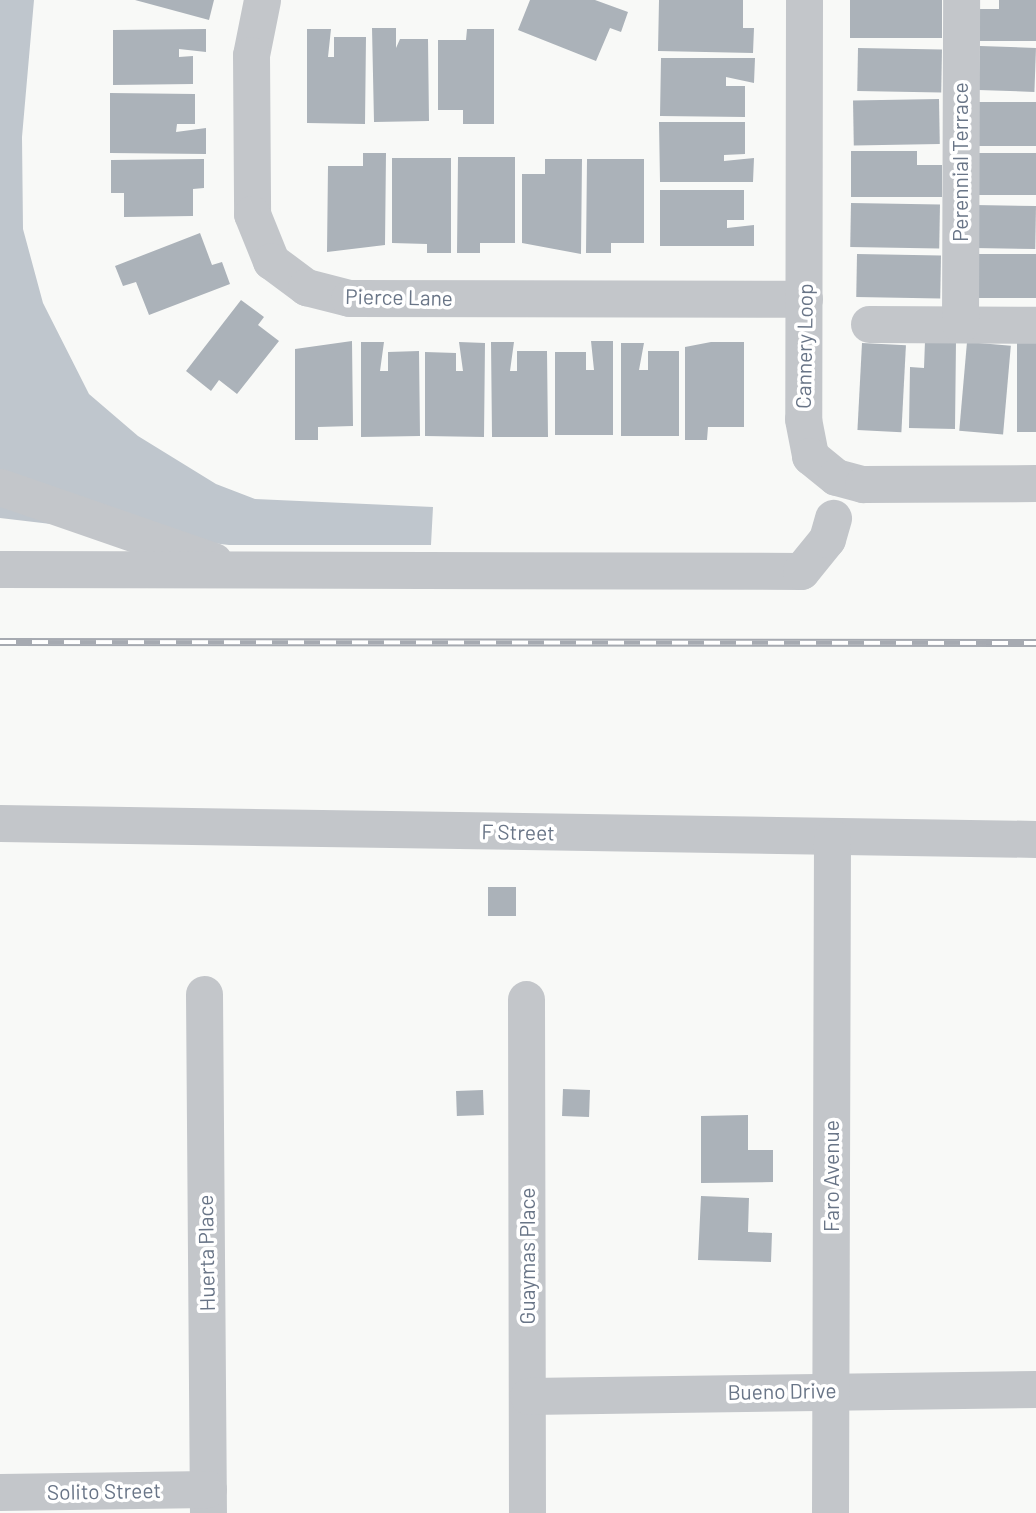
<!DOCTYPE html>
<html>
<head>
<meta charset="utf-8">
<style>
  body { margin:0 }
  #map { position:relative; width:1036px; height:1513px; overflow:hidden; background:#f8f9f7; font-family:Barlow,sans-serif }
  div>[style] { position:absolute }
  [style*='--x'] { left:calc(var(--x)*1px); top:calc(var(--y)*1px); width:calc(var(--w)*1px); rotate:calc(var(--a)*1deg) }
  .water>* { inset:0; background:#bfc6cd }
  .building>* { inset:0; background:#abb2b9; transform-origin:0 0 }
  .minor>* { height:37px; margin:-18.5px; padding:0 18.5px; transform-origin:18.5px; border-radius:18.5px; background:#c3c6ca }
  .rail>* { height:8px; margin-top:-4px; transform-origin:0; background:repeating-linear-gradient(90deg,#fff 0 16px,#a6aab1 0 32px); box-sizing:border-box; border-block:2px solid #a6aab1 }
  span { translate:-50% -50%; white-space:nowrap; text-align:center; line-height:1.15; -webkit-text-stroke:7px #fff; paint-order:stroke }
  .street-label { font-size:21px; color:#697587 }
</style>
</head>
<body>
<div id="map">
  <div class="water">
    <div style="clip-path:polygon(0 0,34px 0,22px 137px,23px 229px,43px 303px,89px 394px,138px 436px,216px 484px,255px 499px,433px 507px,431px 545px,229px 545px,0 518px)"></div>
  </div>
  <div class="building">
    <div style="clip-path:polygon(135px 0,214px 0,209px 20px)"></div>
    <div style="clip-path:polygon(530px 0,595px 0,628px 12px,621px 32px,610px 28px,596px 61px,518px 30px)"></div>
    <div style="clip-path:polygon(659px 0,743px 0,743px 28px,754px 28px,753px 53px,658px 51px)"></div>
    <div style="left:850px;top:0;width:92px;height:38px"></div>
    <div style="clip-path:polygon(999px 0,1036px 0,1036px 41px,975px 41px,975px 9px,999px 9px)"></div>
    <div style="clip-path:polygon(372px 28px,396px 28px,396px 48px,400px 39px,428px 39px,429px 121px,374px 122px)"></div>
    <div style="clip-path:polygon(206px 29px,206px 52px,179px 49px,179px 57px,193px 56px,193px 84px,113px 85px,113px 30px)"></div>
    <div style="clip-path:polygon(307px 29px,331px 29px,328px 57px,334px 57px,334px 37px,366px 37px,365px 124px,307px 123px)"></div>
    <div style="clip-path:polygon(467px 29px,494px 29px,494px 124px,463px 124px,463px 110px,438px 110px,438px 40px,466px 40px)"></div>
    <div style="left:980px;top:46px;width:56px;height:44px;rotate:2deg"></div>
    <div style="left:858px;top:48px;width:84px;height:43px;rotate:1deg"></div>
    <div style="clip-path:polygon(661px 58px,755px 58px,754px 83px,726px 77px,726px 86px,745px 86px,745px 117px,660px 116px)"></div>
    <div style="clip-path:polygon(110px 93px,195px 94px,195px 124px,177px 124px,176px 132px,206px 128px,206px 154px,110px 153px)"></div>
    <div style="left:939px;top:99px;width:45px;height:86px;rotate:89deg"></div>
    <div style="left:975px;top:102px;width:61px;height:44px"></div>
    <div style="clip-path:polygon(659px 122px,745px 122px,745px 154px,724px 155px,724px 161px,754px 158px,753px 182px,660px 182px)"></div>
    <div style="clip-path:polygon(851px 151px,917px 151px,917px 165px,942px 165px,942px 197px,851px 197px)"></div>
    <div style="clip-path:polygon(363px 153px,386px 153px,385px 245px,327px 252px,328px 166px,363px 166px)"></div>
    <div style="left:1036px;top:153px;width:42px;height:58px;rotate:90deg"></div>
    <div style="clip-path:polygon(458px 157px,515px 157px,515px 243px,480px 243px,480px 253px,457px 253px)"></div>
    <div style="clip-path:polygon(392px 158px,451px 158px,451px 253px,427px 253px,427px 244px,392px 243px)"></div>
    <div style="clip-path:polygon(204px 159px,204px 188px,193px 189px,193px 216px,124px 217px,124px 193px,111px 193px,111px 160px)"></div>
    <div style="clip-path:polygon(545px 159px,582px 159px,581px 254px,522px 243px,522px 174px,545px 174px)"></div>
    <div style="clip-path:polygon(587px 159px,644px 159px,644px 243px,611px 243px,611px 253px,586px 253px)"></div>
    <div style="clip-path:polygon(660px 190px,744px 190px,744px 220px,727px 220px,727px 228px,754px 225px,754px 246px,660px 246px)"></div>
    <div style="left:851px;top:203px;width:89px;height:44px;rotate:1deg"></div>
    <div style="left:975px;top:205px;width:61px;height:43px;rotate:1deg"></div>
    <div style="clip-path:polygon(200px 233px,212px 265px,222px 262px,230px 284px,149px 315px,136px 282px,123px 286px,115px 266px)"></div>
    <div style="left:857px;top:254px;width:84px;height:43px;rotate:1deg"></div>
    <div style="left:978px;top:254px;width:58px;height:44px"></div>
    <div style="clip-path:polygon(241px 300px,264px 317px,258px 325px,279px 341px,237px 394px,219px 380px,211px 391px,186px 371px)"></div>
    <div style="clip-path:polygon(352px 341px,353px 426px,318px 427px,318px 440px,295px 440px,295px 349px)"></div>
    <div style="clip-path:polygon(591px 341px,613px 341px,613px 435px,555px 435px,555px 352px,586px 352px,586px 370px,594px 370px)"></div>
    <div style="clip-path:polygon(925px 341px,956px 341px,955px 429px,909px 428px,910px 367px,924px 368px)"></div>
    <div style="clip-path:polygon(361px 342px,384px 342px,380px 371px,388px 371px,388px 352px,419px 351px,420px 436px,361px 437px)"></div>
    <div style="clip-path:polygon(459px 342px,485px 343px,484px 437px,425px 436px,425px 352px,456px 353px,456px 371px,463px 371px)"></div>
    <div style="clip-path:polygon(491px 342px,514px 342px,510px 371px,517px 371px,517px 351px,547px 351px,548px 437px,492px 437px)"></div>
    <div style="clip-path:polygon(711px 342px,744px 342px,744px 427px,708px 427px,707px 440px,685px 440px,685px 347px)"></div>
    <div style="left:967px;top:342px;width:44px;height:89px;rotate:5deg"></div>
    <div style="clip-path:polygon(621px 343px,644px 343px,639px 370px,648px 370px,648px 351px,679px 351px,679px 436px,621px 436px)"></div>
    <div style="left:862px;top:343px;width:44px;height:87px;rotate:3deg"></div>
    <div style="left:1017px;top:343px;width:19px;height:89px"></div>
    <div style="left:488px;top:887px;width:28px;height:29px"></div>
    <div style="left:563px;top:1089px;width:27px;height:27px;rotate:2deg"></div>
    <div style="left:483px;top:1090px;width:25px;height:27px;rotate:88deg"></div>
    <div style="clip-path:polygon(748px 1115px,748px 1150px,773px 1150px,773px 1182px,701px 1183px,701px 1116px)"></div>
    <div style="clip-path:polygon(701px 1196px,749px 1198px,748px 1232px,772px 1233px,771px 1262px,698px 1260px)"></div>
  </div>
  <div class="minor">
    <div style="--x:262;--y:0;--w:56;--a:101.3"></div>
    <div style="--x:251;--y:55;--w:159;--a:89.6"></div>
    <div style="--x:252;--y:214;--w:51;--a:68"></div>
    <div style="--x:271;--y:261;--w:44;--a:36.6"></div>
    <div style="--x:306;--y:287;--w:44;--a:14.3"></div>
    <div style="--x:349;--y:298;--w:455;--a:0.1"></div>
    <div style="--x:804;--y:0;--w:419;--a:90.1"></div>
    <div style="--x:803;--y:419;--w:38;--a:79"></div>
    <div style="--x:810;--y:456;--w:33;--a:39"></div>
    <div style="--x:836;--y:477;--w:28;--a:15"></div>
    <div style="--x:863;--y:484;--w:173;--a:-0.3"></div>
    <div style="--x:869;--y:324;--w:167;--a:0.3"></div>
    <div style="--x:960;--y:324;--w:324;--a:-89.8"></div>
    <div style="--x:0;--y:487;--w:226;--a:19.1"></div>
    <div style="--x:0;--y:569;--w:801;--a:0.14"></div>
    <div style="--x:801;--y:571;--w:41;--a:-50.9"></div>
    <div style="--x:827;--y:539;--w:22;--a:-74"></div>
    <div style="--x:0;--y:823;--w:1036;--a:0.88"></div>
    <div style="--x:204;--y:994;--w:519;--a:89.56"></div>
    <div style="--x:526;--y:999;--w:514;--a:89.89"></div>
    <div style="--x:528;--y:1396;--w:508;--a:-0.79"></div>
    <div style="--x:0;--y:1492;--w:208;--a:-0.8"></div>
    <div style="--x:830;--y:1513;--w:675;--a:-89.83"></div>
  </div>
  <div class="rail">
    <div style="--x:0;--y:642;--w:1036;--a:0.06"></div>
  </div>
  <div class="street-label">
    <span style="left:960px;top:162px;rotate:-90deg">Perennial Terrace</span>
    <span style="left:399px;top:297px;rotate:1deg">Pierce Lane</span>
    <span style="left:804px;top:346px;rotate:-89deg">Cannery Loop</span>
    <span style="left:518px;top:832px;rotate:1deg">F Street</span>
    <span style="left:831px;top:1176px;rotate:-90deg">Faro Avenue</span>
    <span style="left:206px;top:1253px;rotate:-91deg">Huerta Place</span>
    <span style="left:527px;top:1256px;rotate:-90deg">Guaymas Place</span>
    <span style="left:782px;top:1391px;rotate:-1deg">Bueno Drive</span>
    <span style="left:104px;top:1491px;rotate:-1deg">Solito Street</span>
  </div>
</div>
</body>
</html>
